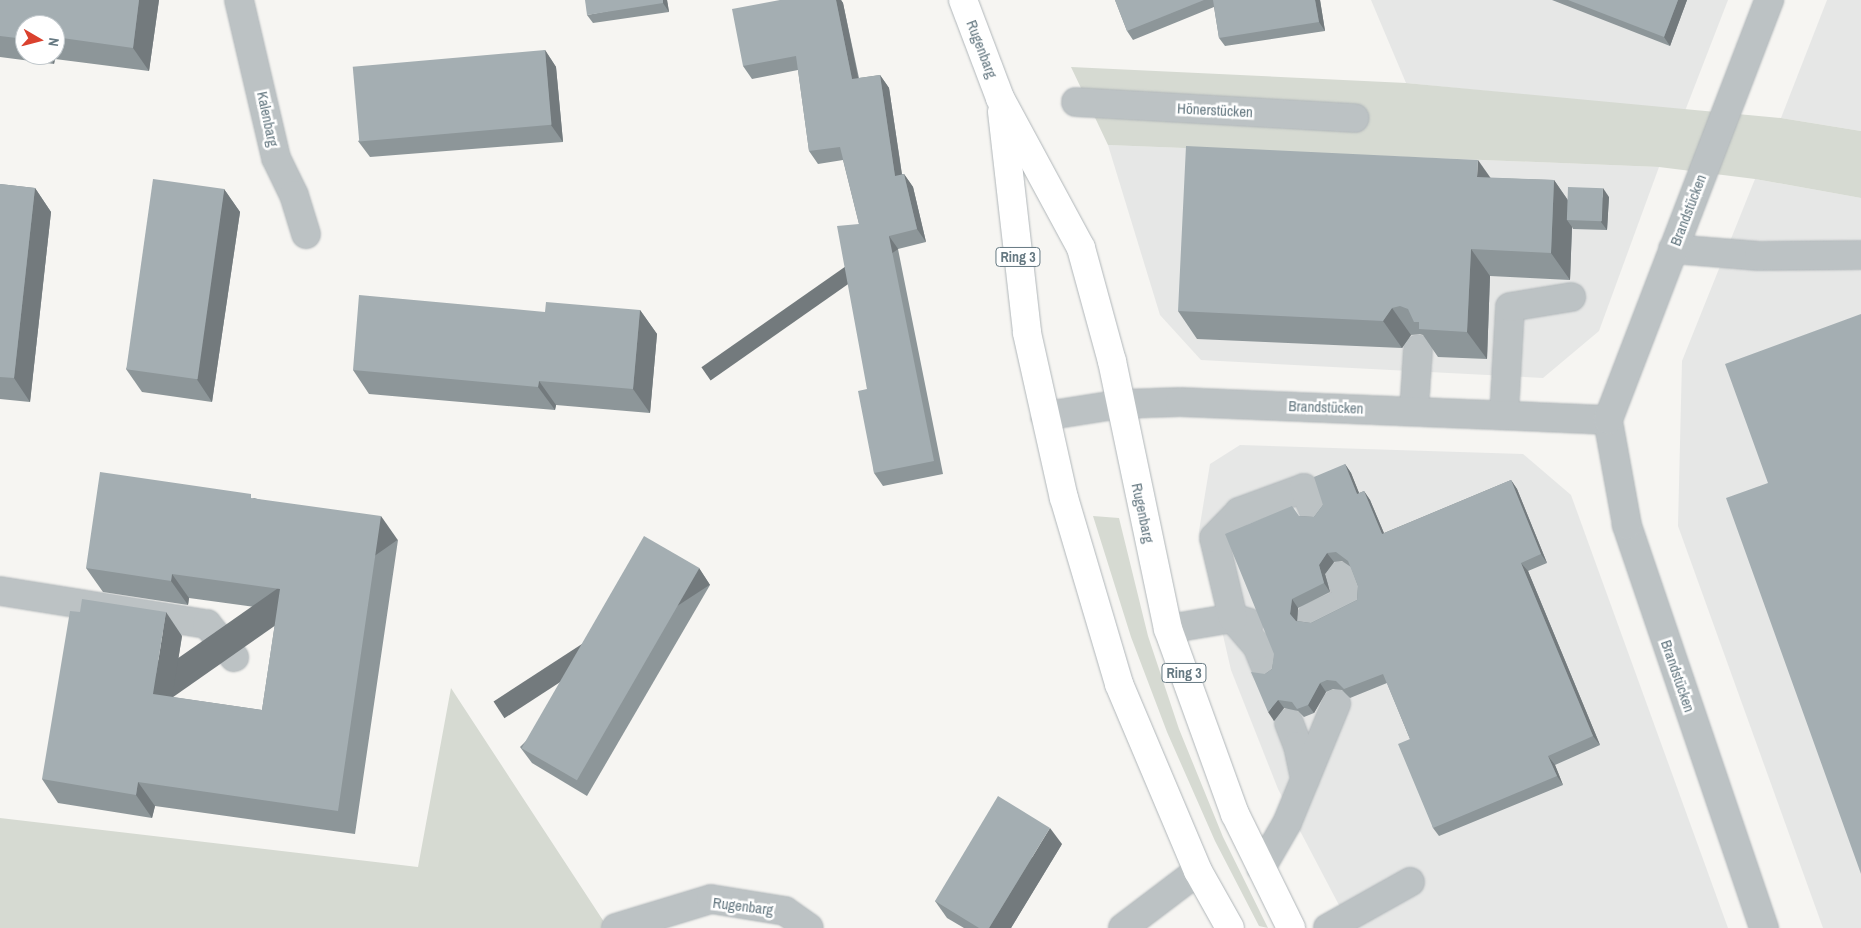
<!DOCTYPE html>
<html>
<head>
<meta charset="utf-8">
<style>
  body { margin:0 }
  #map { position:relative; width:1861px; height:928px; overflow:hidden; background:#f6f5f2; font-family:"Archivo Narrow",sans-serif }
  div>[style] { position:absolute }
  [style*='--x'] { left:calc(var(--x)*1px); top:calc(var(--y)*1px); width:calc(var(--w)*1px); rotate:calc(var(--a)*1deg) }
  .built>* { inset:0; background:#e6e7e6 }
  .green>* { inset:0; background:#d6dad2 }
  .roads { filter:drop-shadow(0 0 1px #b0b6b9) drop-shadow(0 0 1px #b0b6b9) }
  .minor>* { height:28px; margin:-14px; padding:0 14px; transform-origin:14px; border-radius:14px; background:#bcc2c4 }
  .major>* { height:28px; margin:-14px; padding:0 14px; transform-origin:14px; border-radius:14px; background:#fff }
  .wall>* { inset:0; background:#8d9699 }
  .shaded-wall>* { inset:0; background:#737a7d; transform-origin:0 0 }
  .building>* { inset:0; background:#a4aeb2; transform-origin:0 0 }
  span { translate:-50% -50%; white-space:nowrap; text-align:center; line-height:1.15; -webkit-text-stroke:5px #fff; paint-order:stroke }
  .shield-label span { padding:1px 4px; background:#fff; border:1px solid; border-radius:4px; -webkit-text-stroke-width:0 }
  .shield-label { font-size:14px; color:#667982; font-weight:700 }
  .street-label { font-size:15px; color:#667982 }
  .north { position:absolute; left:15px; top:15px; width:50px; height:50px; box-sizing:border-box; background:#fff; border:1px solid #c2c9cd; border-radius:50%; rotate:98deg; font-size:14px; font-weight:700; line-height:20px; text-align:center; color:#667982 }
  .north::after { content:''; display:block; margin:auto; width:18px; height:22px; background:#da412e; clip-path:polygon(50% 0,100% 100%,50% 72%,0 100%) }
</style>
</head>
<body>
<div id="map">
  <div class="built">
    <div style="clip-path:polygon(1371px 0,1728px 0,1685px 111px,1406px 83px)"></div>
    <div style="clip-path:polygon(1827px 0,1861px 0,1861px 131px,1781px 118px)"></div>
    <div style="clip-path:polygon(1108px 145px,1659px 167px,1599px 331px,1543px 378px,1201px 360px,1160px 315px)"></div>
    <div style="clip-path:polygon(1755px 179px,1861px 198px,1861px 928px,1823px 928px,1678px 526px,1682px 361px)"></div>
    <div style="clip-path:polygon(1240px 445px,1523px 454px,1571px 495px,1728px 928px,1351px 928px,1278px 789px,1231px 670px,1199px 531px,1210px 464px)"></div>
  </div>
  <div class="green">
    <div style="clip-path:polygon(1071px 67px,1406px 83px,1781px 118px,1861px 131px,1861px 198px,1755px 179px,1659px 167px,1108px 145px)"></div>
    <div style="clip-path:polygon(1093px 516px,1119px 518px,1148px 636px,1179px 729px,1223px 837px,1268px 928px,1259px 926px,1215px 841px,1167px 732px,1131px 637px)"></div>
    <div style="clip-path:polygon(451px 688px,608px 928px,0 928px,0 818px,418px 867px)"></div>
  </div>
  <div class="roads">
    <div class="minor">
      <div style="--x:239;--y:0;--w:162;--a:76.8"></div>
      <div style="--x:276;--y:158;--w:41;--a:64.1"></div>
      <div style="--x:294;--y:195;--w:41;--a:72.9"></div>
      <div style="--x:1076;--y:102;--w:279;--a:3.3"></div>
      <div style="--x:1673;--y:249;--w:86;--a:4.7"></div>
      <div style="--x:1759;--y:256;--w:102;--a:-0.6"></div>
      <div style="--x:1414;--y:410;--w:61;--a:-86.2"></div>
      <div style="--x:1504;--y:415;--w:108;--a:-86.8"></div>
      <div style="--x:1510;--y:307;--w:62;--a:-9.3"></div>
      <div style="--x:1045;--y:416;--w:77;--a:-9"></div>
      <div style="--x:1121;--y:404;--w:59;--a:-1.9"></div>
      <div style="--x:1180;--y:402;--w:428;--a:2.4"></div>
      <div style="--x:0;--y:591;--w:210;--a:9.1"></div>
      <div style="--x:207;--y:624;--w:43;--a:50.7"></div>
      <div style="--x:1311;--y:617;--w:43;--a:-23.6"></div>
      <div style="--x:1350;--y:600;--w:26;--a:-113"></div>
      <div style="--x:1168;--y:629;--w:66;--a:-9.6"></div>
      <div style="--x:1233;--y:618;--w:17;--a:17"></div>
      <div style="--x:1266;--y:668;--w:24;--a:-112"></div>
      <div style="--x:1257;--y:646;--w:37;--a:-131"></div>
      <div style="--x:1233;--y:618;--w:82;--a:-103.4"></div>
      <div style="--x:1214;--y:538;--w:36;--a:-46"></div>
      <div style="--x:1239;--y:512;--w:69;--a:-20.3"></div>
      <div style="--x:1304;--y:488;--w:26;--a:67"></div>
      <div style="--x:1289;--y:723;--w:25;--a:69"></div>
      <div style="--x:1298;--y:746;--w:34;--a:78"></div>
      <div style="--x:1261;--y:868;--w:52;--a:-60"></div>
      <div style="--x:1287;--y:823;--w:129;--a:-67.6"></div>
      <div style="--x:616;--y:928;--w:99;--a:-17"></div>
      <div style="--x:711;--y:899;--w:75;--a:9.2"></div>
      <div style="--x:785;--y:911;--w:29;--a:35"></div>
      <div style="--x:1123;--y:928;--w:94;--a:-37.2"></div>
      <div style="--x:1328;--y:928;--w:94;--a:-29.3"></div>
      <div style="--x:1764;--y:928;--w:426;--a:-108.8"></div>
      <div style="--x:1627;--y:525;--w:107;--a:-100.3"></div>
      <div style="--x:1608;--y:420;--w:450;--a:-69"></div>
    </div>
    <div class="major">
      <div style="--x:963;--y:0;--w:105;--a:69.3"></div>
      <div style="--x:1000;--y:98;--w:170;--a:61.6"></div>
      <div style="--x:1081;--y:248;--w:117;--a:74.7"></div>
      <div style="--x:1112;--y:361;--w:274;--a:78.2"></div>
      <div style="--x:1168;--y:629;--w:197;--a:70.1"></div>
      <div style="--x:1235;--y:814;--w:127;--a:63.8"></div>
      <div style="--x:1002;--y:112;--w:222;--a:83.5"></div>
      <div style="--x:1027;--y:333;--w:169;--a:77.4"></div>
      <div style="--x:1064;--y:498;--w:194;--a:73.5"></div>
      <div style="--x:1119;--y:684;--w:203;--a:67.1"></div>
      <div style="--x:1198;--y:871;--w:65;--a:60.7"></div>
    </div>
  </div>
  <div class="wall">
    <div style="clip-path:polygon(evenodd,0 0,159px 0,149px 71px,55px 59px,54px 64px,0 57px,0 0,25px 25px,55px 25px,55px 55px,25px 55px,25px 25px)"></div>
    <div style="clip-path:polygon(667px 0,669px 12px,593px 23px,587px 15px)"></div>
    <div style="clip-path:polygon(780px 0,841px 0,843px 3px,859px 78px,880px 75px,889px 88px,902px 174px,904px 174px,913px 187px,926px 242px,898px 249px,943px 474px,883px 486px,874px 473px,867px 389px,859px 224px,843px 160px,818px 164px,809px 151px,798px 70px,752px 79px,743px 66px)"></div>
    <div style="clip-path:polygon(1115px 0,1320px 0,1325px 31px,1225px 46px,1219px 38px,1214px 7px,1133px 40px,1127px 31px)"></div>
    <div style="clip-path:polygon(1552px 0,1687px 0,1670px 46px)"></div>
    <div style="clip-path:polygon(545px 50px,556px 67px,563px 142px,370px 157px,358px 141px)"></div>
    <div style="clip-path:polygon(1490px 178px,1554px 180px,1568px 200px,1609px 197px,1607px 230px,1573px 229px,1572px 227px,1570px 280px,1490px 276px,1487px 359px,1438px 357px,1423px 335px,1420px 334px,1411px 335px,1402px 348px,1197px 339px,1178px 311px)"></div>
    <div style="clip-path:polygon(0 184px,35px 188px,51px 212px,30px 402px,0 399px)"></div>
    <div style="clip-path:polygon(224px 189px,240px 212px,212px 402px,142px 392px,126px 369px)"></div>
    <div style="clip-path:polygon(640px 310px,657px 334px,650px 413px,556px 405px,555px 410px,369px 394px,353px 370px,545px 312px)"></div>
    <div style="clip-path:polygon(evenodd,1345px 464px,1351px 473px,1359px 493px,1364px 491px,1370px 500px,1384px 533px,1511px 480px,1517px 489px,1547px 563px,1528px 571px,1600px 745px,1555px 765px,1563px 785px,1439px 836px,1433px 828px,1410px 739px,1387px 683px,1350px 698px,1342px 690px,1333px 689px,1326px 692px,1314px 713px,1304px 717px,1298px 711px,1284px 708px,1274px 721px,1265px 674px,1272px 669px,1299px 516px,1314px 517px,1323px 505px,1345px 464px,1342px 561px,1351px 567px,1358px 586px,1357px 600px,1311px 623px,1297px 621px,1298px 608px,1330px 592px,1325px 574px,1334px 562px,1342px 561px)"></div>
    <div style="clip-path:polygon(254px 498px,398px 540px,355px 834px,155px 806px,152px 818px,58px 803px,42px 779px,182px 636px,172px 697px,262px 710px,277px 610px,189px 598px,188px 605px,103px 592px,86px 568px)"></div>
    <div style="clip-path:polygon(699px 568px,710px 585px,587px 796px,532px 763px,520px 747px)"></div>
    <div style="clip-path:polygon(1062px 844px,1011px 928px,964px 928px,947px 918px,935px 901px)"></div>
  </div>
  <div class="shaded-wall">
    <div style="clip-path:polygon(139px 0,159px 0,149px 71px,133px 48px)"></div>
    <div style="clip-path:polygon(663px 0,667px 0,669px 12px,663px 3px)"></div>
    <div style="clip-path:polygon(836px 0,841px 0,843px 3px,861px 92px,852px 79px)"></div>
    <div style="clip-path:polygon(1315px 0,1320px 0,1325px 31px,1319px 22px)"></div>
    <div style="clip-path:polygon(1678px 0,1687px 0,1670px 46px,1664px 37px)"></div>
    <div style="clip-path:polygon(545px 50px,556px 67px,563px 142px,551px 125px)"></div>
    <div style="clip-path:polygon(47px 55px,52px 55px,55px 59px,54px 64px)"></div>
    <div style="clip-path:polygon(880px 75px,889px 88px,904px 189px,895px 176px)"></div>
    <div style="clip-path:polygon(1478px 160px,1497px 187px,1477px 177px)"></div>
    <div style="clip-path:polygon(904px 174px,913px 187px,926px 242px,917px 229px)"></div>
    <div style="clip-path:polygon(1554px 180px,1573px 208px,1567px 220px,1572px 227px,1570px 280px,1551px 253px)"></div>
    <div style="clip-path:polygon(35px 188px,51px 212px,30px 402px,14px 378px)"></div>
    <div style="clip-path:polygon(1603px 188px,1609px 197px,1607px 230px,1601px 222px)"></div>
    <div style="clip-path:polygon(224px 189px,240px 212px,212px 402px,196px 378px)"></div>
    <div style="left:889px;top:236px;width:16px;height:229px;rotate:55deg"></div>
    <div style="clip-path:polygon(1471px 249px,1490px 276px,1487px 359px,1467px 332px)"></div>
    <div style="clip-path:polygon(1392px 308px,1411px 335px,1402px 348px,1383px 321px)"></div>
    <div style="clip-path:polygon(640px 310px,657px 334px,650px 413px,633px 389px)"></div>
    <div style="clip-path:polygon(539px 381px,556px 405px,555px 410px,538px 387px)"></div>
    <div style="clip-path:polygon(1345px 464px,1351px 473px,1363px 503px,1357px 494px)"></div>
    <div style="clip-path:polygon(1511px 480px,1517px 489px,1547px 563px,1541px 554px)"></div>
    <div style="clip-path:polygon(1364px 491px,1370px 500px,1388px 543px,1382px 534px)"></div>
    <div style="left:381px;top:516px;width:29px;height:298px;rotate:55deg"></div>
    <div style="clip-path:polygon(1327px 553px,1334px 562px,1325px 574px,1330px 592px,1324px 583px,1319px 565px)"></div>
    <div style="clip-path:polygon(1521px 563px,1528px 571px,1600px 745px,1593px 736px)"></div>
    <div style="left:699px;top:568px;width:20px;height:245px;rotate:57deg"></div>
    <div style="clip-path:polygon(172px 574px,189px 598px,188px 605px,171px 581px)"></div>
    <div style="clip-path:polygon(1292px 599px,1298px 608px,1297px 623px,1290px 614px)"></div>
    <div style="clip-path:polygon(166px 612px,182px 636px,169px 717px,153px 694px)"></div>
    <div style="clip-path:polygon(1320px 683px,1326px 692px,1314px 713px,1308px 705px)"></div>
    <div style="clip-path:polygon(1278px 700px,1284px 708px,1274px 721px,1268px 712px)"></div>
    <div style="clip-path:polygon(1548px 756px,1555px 765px,1563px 785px,1557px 776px)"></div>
    <div style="clip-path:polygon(138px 782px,155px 806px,152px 818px,136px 795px)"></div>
    <div style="clip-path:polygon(1050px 828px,1062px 844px,1011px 928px,989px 928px)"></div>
  </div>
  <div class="building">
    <div style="clip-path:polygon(0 0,139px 0,133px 48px,55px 37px,55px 25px,25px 25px,25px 39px,0 36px)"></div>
    <div style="clip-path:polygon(585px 0,663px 0,663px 3px,587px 15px)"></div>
    <div style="clip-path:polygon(780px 0,836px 0,852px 79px,880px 75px,895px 176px,904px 174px,917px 229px,889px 236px,934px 461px,874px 473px,858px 391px,867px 389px,837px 226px,859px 224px,840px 147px,809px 151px,796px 56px,743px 66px,732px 9px)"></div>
    <div style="clip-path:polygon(1115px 0,1204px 0,1127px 31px)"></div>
    <div style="clip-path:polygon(1213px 0,1315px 0,1319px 22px,1219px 38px)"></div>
    <div style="clip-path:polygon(1568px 0,1678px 0,1664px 37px)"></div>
    <div style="left:545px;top:50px;width:75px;height:193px;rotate:85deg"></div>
    <div style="clip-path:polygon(1186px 146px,1478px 160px,1477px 177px,1554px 180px,1551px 253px,1471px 249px,1467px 332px,1419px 329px,1419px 322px,1414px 322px,1408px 309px,1400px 306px,1392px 308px,1383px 321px,1178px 311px)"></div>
    <div style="left:153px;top:179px;width:72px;height:192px;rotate:8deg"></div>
    <div style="clip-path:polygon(0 184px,35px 188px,14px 378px,0 377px)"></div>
    <div style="left:1568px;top:187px;width:35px;height:33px;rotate:2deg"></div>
    <div style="clip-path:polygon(359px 295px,545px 312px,546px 302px,640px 310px,633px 389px,539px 381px,538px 387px,353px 370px)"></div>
    <div style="clip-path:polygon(1861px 314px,1861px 874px,1726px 498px,1768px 483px,1725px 364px)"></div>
    <div style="clip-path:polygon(evenodd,1345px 464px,1357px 494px,1364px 491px,1382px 534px,1511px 480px,1541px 554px,1521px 563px,1593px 736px,1548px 756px,1557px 776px,1433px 828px,1398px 744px,1410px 739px,1383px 674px,1344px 689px,1336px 681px,1327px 680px,1320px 683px,1308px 705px,1297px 709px,1292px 702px,1278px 700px,1268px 712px,1251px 672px,1265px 674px,1272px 669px,1274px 654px,1225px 534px,1292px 506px,1299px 516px,1314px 517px,1323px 505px,1314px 477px,1345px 464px,1336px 552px,1348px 561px,1358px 586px,1357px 600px,1311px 623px,1296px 621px,1290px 614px,1292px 599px,1324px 583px,1319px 565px,1327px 553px,1336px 552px)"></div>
    <div style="clip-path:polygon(100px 472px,251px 494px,251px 498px,381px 516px,338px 811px,138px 782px,136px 795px,42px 779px,70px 611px,80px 612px,82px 599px,166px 612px,153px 694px,262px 710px,280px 589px,172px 574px,171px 581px,86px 568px)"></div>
    <div style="left:644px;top:536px;width:64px;height:245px;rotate:30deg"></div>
    <div style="clip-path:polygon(998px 796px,1050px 828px,989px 928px,979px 928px,935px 901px)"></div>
  </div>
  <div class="shield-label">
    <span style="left:1018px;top:257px">Ring 3</span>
    <span style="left:1184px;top:673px">Ring 3</span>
  </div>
  <div class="street-label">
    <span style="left:982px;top:49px;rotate:69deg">Rugenbarg</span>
    <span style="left:1215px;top:110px;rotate:3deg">Hönerstücken</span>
    <span style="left:268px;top:119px;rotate:78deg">Kalenbarg</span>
    <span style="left:1688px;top:210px;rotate:-69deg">Brandstücken</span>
    <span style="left:1326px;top:407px;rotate:2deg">Brandstücken</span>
    <span style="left:1143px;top:513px;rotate:78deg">Rugenbarg</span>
    <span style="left:1678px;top:676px;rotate:71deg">Brandstücken</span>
    <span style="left:743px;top:906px;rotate:7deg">Rugenbarg</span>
  </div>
  <div class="north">N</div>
</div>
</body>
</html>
